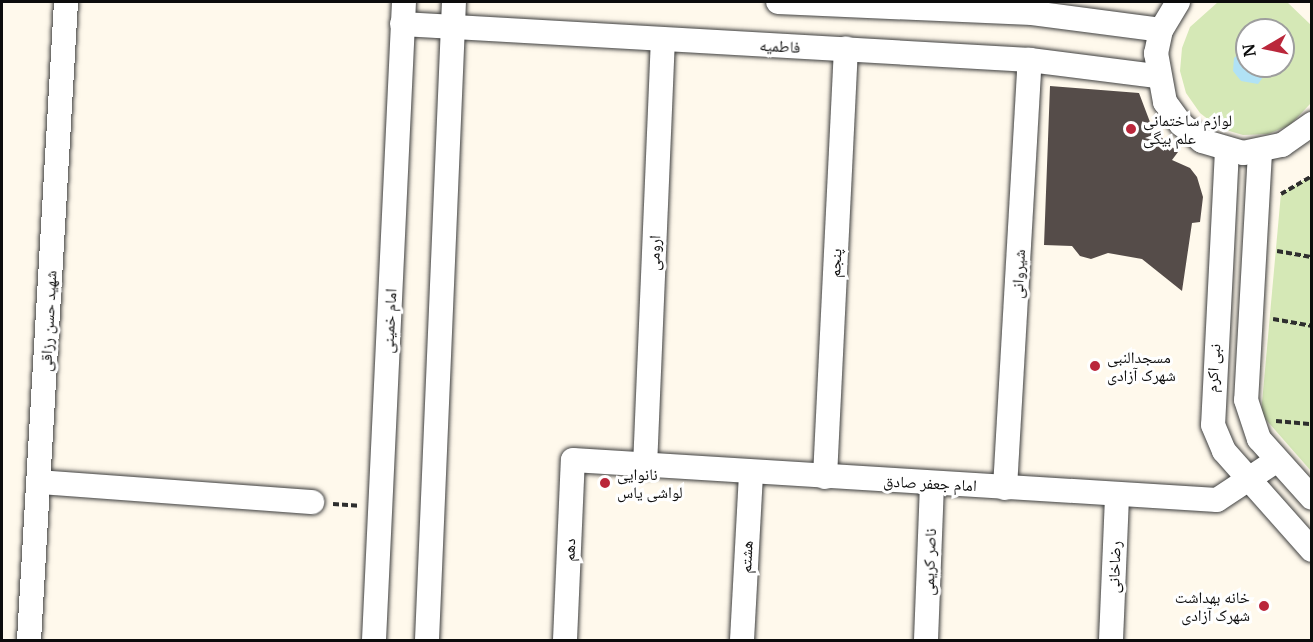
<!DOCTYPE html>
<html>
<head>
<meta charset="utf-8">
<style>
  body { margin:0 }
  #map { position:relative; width:1313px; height:642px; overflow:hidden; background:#fff9ec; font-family:Merriweather,"Noto Naskh Arabic",serif }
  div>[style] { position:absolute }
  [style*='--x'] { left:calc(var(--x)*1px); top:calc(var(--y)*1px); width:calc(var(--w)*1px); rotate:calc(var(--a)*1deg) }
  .green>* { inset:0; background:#d5e8b6 }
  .water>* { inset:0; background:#b1e2f5 }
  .building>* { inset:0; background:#554c49 }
  .path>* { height:4px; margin-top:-2px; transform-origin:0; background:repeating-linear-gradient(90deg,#2e2e2e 0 6px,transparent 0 9px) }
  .roads { filter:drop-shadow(0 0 2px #3f3f3f) drop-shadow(0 0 2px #3f3f3f) }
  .minor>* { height:24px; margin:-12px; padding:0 12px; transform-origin:12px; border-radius:12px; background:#fff }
  .dots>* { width:16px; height:16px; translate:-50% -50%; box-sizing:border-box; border:3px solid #fff; border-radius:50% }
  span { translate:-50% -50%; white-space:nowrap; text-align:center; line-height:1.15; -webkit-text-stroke:6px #fff; paint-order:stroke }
  .street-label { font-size:16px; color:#0c0c0c }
  .poi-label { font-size:16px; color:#0c0c0c }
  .left { translate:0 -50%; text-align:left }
  .right { translate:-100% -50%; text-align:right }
  .frame { position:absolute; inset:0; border:3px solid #0c0c0c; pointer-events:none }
  .north { position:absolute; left:1235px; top:18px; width:60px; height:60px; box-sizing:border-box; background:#fff; border:2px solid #9e9e9e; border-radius:50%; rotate:261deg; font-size:16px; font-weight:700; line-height:24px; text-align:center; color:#0c0c0c }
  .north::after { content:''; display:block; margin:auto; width:21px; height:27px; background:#ba273b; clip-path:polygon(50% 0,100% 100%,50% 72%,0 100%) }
</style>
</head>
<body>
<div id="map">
  <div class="green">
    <div style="clip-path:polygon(evenodd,1218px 2px,1287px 2px,1311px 25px,1311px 103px,1290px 125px,1268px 134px,1243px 135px,1219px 128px,1200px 113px,1186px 93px,1180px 71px,1182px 48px,1190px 27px,1218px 2px,1247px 30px,1283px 30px,1283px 66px,1247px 66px,1247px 30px)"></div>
    <div style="clip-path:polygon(1311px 176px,1311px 471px,1261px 414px,1281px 193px)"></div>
  </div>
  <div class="water">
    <div style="clip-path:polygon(1247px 47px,1247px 66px,1271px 66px,1258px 84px,1241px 81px,1233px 71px,1234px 58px)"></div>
  </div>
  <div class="building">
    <div style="clip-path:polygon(1050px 86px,1139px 93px,1153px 130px,1178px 152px,1172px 160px,1190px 168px,1197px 177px,1203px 197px,1200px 222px,1192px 223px,1182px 291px,1142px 259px,1108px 253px,1091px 259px,1080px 256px,1072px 246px,1044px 245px)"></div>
  </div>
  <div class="path">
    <div style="--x:1281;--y:194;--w:36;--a:-30"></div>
    <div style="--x:1277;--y:251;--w:36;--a:10"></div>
    <div style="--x:1273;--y:319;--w:40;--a:10"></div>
    <div style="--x:1276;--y:421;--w:36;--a:5"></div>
    <div style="--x:333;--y:504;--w:26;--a:4"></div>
  </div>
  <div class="roads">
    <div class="minor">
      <div style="--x:778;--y:2;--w:254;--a:2.5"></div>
      <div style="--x:1032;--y:13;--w:130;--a:7.5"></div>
      <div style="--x:1178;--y:2;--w:33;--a:121"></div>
      <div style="--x:1161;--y:30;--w:24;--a:102"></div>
      <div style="--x:1156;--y:53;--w:50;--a:79.6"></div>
      <div style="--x:1165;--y:102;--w:27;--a:54"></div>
      <div style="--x:1181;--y:124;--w:27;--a:39"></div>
      <div style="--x:1202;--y:141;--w:43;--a:16.3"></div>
      <div style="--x:1243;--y:153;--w:40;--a:-12"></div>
      <div style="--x:1282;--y:145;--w:37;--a:-35"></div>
      <div style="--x:402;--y:24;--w:629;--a:3.28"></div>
      <div style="--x:1030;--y:60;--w:128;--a:7.2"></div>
      <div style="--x:1227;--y:150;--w:275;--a:92.9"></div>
      <div style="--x:1213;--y:425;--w:28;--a:67"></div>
      <div style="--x:1224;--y:451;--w:132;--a:48.4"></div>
      <div style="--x:1260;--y:152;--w:248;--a:93.2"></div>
      <div style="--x:1246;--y:400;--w:41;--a:71.6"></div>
      <div style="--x:1259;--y:439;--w:79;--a:48.1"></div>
      <div style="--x:645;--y:467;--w:427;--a:-87.6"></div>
      <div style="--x:825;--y:477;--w:429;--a:-87.2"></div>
      <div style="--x:39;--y:482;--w:274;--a:4.2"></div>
      <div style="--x:1005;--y:488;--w:429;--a:-86.7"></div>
      <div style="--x:29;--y:640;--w:639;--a:-86.68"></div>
      <div style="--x:374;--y:640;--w:639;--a:-87.31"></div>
      <div style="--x:427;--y:640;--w:639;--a:-87.58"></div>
      <div style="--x:565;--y:640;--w:180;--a:-87.5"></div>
      <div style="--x:573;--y:460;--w:645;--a:3.55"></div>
      <div style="--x:1217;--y:500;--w:71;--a:-33.5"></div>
      <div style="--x:742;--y:640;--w:167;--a:-86.9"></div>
      <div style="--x:926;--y:640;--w:157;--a:-87.8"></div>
      <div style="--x:1111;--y:640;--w:146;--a:-87.6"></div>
    </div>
  </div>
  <div class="dots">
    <div style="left:1131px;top:129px;background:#ba273b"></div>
    <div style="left:1095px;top:366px;background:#ba273b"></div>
    <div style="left:605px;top:483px;background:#ba273b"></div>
    <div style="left:1264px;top:606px;background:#ba273b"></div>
  </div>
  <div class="street-label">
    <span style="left:780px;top:46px;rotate:3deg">فاطمیه</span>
    <span style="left:654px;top:253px;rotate:-88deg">ارومی</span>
    <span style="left:835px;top:263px;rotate:-87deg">پنجم</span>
    <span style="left:1018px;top:274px;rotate:-87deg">شیروانی</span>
    <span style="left:48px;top:321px;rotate:-87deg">شهید حسن رزاقی</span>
    <span style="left:389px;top:321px;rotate:-87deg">امام خمینی</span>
    <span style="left:1213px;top:368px;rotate:-86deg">نبی اکرم</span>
    <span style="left:930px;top:483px;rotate:3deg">امام جعفر صادق</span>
    <span style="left:569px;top:550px;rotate:-88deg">دهم</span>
    <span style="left:746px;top:557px;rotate:-87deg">هشتم</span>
    <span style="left:929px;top:562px;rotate:-88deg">ناصر کریمی</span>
    <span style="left:1114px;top:567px;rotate:-88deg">رضاخانی</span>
  </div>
  <div class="poi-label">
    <span class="left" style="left:1143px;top:129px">لوازم ساختمانی<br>علم بیگی</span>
    <span class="left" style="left:1107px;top:366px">مسجدالنبی<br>شهرک آزادی</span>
    <span class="left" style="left:617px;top:483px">نانوایی<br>لواشی یاس</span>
    <span class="right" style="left:1250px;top:606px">خانه بهداشت<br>شهرک آزادی</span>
  </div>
  <div class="frame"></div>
  <div class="north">N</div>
</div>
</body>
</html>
